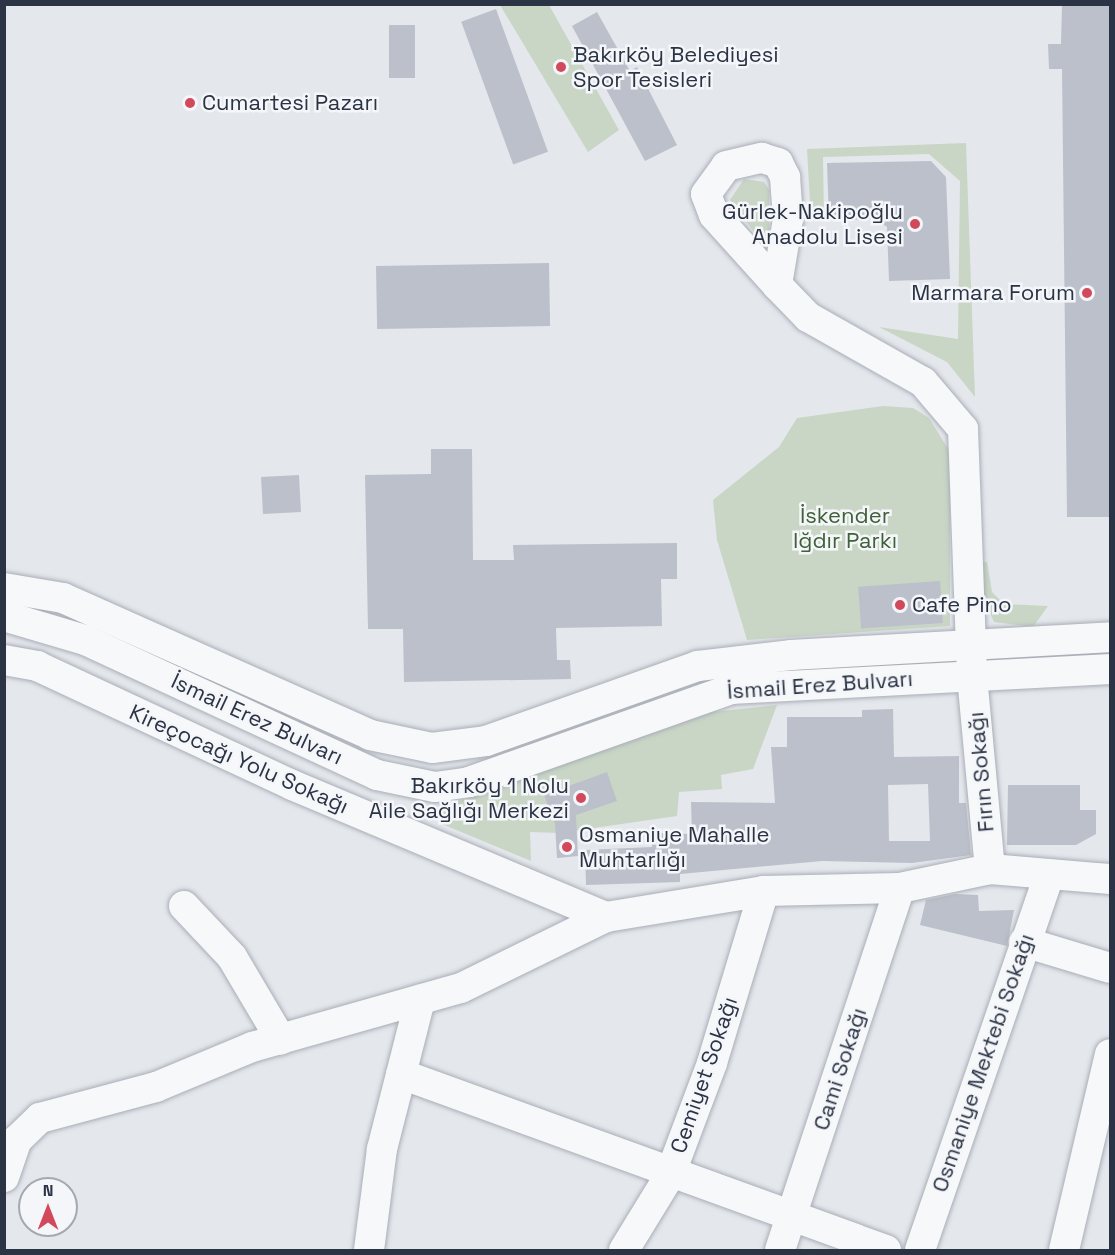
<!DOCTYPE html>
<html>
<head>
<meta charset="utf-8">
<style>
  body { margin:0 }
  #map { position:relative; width:1115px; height:1255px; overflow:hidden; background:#e4e7ec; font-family:"Space Grotesk",sans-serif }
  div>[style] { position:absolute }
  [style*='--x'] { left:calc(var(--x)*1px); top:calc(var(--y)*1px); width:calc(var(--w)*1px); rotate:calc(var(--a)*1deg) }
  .green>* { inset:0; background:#c9d6c5 }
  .building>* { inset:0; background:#bbc0ca; transform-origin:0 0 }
  .roads { filter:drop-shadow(0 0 2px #a9aeb7) drop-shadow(0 0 2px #a9aeb7) }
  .minor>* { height:30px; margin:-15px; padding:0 15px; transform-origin:15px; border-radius:15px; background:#f7f8fa }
  .dots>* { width:16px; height:16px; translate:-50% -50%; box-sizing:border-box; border:3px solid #f4f6f9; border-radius:50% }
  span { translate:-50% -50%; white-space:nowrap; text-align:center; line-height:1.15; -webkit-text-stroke:5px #f4f6f9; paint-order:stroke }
  .poi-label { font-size:22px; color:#2b3445 }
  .left { translate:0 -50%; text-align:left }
  .right { translate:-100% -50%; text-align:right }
  .park-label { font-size:22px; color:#3f6138 }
  .street-label { font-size:22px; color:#2b3445 }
  .frame { position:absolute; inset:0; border:6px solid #2b3445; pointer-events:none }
  .north { position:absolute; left:18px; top:1177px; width:60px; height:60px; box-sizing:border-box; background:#f4f6f9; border:2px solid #a4a8b1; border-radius:50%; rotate:0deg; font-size:16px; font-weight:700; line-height:24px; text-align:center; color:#2b3445 }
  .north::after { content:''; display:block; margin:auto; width:21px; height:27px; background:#d1495b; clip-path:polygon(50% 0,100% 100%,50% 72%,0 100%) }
</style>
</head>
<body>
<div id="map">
  <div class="green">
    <div style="clip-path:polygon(500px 5px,549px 5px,619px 130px,588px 152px)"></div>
    <div style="clip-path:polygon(966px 143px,975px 397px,947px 362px,879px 327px,958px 339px,960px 181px,929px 154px,823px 157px,824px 220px,811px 221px,807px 149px)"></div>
    <div style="clip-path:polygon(744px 179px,764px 182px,769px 190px,769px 239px,764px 245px,730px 200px)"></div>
    <div style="clip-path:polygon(883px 406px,913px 408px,929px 418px,950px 452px,950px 626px,747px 640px,717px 540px,713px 500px,779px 447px,797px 418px)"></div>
    <div style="clip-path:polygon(983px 562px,987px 562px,992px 592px,1004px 604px,1048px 606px,1033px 627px,994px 622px,982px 595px)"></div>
    <div style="clip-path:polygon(777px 705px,753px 769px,721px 775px,722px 789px,679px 792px,677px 816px,559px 833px,530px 832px,531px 861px,442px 824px,434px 810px,711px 712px)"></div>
  </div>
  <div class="building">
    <div style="clip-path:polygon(1062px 4px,1110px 4px,1110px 517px,1067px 517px,1062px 69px,1049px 69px,1048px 44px,1061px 44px)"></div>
    <div style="left:496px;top:9px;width:152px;height:37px;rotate:70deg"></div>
    <div style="clip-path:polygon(597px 12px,630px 71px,637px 67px,677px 145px,645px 161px,572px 26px)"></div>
    <div style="left:415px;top:25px;width:53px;height:26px;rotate:90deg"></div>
    <div style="clip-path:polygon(931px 161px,946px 177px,950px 279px,889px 281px,887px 227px,876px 219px,829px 220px,827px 163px)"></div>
    <div style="left:549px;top:263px;width:63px;height:173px;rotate:89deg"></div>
    <div style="clip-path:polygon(431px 449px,472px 449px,473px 560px,514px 560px,513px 545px,677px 543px,677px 579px,661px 579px,662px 626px,556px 628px,557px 660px,570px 660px,571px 679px,404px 682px,403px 629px,368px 629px,365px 475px,431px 474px)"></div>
    <div style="left:299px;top:475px;width:37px;height:38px;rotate:87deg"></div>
    <div style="left:940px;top:581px;width:42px;height:82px;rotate:86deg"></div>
    <div style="clip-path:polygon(evenodd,893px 709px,894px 757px,959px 756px,959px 803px,966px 803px,971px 855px,912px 863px,822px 861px,680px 874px,680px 882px,586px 885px,585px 850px,652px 847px,652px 833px,692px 834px,691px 802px,775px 803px,771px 747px,787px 747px,787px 717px,862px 717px,862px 710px,893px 709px,928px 784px,930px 841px,889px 841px,888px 785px,928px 784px)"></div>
    <div style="clip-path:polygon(607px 772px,617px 801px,576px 815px,578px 856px,557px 858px,555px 824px,544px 795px)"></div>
    <div style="clip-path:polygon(1008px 785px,1080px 785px,1080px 810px,1096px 810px,1096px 834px,1076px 845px,1007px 845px)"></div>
    <div style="clip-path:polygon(955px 894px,978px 895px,979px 911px,1014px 910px,1007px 946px,920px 925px,926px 900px)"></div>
  </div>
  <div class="roads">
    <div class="minor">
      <div style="--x:762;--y:158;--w:17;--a:17"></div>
      <div style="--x:778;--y:163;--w:16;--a:63"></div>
      <div style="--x:785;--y:177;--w:42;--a:85.9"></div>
      <div style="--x:788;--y:219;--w:67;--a:99.5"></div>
      <div style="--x:777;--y:285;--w:94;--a:-132"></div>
      <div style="--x:714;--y:215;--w:22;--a:-111"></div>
      <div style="--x:706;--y:194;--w:34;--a:-54"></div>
      <div style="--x:726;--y:166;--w:37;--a:-13"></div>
      <div style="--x:777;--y:285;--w:45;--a:45.9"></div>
      <div style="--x:808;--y:317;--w:132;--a:29.5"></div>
      <div style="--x:923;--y:382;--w:62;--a:49.6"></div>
      <div style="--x:963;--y:429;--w:247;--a:87.9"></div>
      <div style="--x:972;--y:676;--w:194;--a:84.7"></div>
      <div style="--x:4;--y:588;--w:60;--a:9.6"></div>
      <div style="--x:63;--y:598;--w:336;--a:24"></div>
      <div style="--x:370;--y:735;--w:63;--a:11.8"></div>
      <div style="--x:432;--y:748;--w:54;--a:-7.4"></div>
      <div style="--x:486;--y:741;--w:225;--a:-19.5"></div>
      <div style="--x:698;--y:666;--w:95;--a:-6.7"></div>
      <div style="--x:792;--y:655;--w:319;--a:-3.2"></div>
      <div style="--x:4;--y:616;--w:84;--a:16.5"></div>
      <div style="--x:85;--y:640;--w:322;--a:24.8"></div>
      <div style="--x:377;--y:775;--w:59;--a:11.7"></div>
      <div style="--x:435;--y:787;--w:34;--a:-8"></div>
      <div style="--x:469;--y:782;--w:278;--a:-19.5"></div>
      <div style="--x:731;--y:689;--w:380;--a:-3"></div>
      <div style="--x:4;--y:660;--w:34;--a:10"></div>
      <div style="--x:37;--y:666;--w:281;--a:25"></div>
      <div style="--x:292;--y:785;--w:341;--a:22.8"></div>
      <div style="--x:184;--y:906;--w:70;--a:46.7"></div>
      <div style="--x:232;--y:957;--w:96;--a:59.4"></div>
      <div style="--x:1024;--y:942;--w:90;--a:16.8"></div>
      <div style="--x:401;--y:1074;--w:516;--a:19.95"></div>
      <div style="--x:4;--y:1177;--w:39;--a:-71"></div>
      <div style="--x:17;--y:1140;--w:32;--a:-44"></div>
      <div style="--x:40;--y:1118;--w:120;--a:-15"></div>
      <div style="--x:156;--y:1087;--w:104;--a:-22.6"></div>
      <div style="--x:252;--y:1047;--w:217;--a:-15.8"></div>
      <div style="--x:461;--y:988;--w:161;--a:-26.1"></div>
      <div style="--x:606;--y:917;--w:160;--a:-9.3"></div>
      <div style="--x:764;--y:891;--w:136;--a:-1.3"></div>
      <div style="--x:900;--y:888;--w:92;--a:-11.9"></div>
      <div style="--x:990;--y:869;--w:120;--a:4.8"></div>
      <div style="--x:369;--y:1250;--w:102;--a:-82.7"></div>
      <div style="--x:382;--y:1149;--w:154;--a:-75.7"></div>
      <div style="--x:624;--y:1250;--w:88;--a:-58.5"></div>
      <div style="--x:670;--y:1175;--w:120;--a:-69.4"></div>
      <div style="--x:712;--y:1063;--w:180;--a:-73.2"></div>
      <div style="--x:780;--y:1250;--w:381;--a:-71.7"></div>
      <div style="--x:920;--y:1250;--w:396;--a:-71"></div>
      <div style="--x:1064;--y:1250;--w:201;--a:-76.8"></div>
    </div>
  </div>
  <div class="dots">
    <div style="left:561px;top:67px;background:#d1495b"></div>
    <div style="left:190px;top:103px;background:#d1495b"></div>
    <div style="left:915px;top:224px;background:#d1495b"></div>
    <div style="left:1087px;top:293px;background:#d1495b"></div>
    <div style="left:900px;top:605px;background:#d1495b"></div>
    <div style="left:581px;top:798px;background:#d1495b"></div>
    <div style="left:567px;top:847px;background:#d1495b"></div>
  </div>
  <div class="poi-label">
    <span class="left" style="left:573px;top:67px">Bakırköy Belediyesi<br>Spor Tesisleri</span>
    <span class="left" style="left:202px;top:103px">Cumartesi Pazarı</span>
    <span class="right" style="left:903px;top:224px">Gürlek-Nakipoğlu<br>Anadolu Lisesi</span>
    <span class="right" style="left:1075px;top:293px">Marmara Forum</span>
    <span class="left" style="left:912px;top:605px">Cafe Pino</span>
    <span class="right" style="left:569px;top:798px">Bakırköy 1 Nolu<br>Aile Sağlığı Merkezi</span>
    <span class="left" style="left:579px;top:847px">Osmaniye Mahalle<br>Muhtarlığı</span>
  </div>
  <div class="park-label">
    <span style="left:845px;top:528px">İskender<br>Iğdır Parkı</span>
  </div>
  <div class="street-label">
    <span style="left:820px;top:685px;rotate:-4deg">İsmail Erez Bulvarı</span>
    <span style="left:257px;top:719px;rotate:25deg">İsmail Erez Bulvarı</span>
    <span style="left:239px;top:759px;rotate:24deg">Kireçocağı Yolu Sokağı</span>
    <span style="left:981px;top:772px;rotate:-95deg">Fırın Sokağı</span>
    <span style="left:983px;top:1063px;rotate:-71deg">Osmaniye Mektebi Sokağı</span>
    <span style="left:840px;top:1069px;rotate:-72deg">Cami Sokağı</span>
    <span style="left:704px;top:1075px;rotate:-71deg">Cemiyet Sokağı</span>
  </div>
  <div class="frame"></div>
  <div class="north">N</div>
</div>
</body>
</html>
